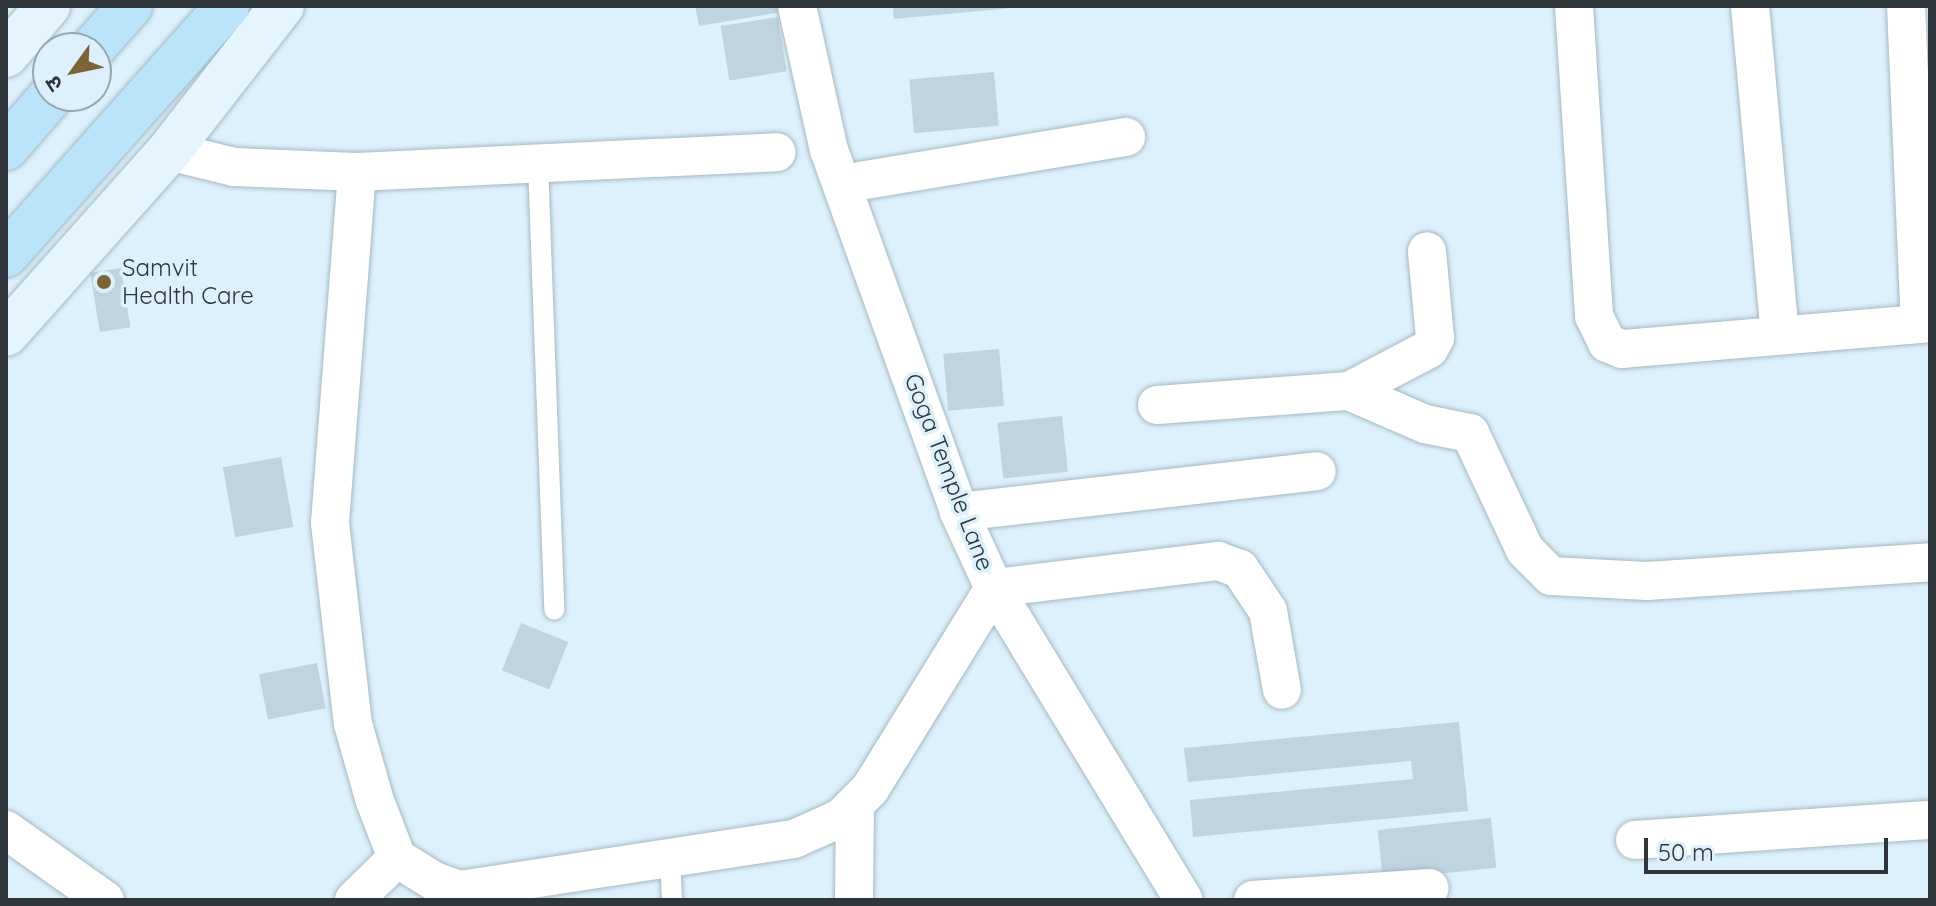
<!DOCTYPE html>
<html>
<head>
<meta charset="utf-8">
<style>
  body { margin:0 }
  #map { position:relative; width:1936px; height:906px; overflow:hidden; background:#dcf1fb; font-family:Quicksand,"Noto Sans Devanagari",sans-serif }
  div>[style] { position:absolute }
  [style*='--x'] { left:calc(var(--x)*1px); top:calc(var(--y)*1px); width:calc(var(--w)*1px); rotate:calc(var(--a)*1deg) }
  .building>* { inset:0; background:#c0d4df; transform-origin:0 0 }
  .roads { filter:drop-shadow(0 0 2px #a5b9c3) drop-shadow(0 0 2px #a5b9c3) }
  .service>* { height:20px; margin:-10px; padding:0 10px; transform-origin:10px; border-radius:10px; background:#fff }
  .minor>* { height:38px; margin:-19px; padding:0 19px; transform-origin:19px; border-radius:19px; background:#fff }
  .secondary>* { height:44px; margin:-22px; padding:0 22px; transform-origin:22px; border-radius:22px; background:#e5f5fd }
  .trunk>* { height:44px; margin:-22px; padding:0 22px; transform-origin:22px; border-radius:22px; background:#bae4fa }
  .dots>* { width:22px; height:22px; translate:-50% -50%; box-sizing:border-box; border:4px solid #dcf1fb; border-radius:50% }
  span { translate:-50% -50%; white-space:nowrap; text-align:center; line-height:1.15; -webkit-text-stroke:7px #dcf1fb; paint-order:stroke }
  .poi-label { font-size:24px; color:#2e363b }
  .left { translate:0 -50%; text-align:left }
  .street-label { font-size:24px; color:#2e363b }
  .frame { position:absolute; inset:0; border:8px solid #2e363b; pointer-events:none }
  .north { position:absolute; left:32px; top:32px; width:80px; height:80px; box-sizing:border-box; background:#dcf1fb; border:2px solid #96a6ae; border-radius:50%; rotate:237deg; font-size:22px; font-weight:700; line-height:32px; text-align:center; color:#2e363b }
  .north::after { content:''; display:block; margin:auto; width:28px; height:36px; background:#7d6335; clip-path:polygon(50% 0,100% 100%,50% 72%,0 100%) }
  .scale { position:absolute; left:1644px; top:838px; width:244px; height:36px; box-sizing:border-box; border:4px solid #2e363b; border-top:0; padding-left:10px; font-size:24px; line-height:28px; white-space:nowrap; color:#2e363b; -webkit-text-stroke:6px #dcf1fb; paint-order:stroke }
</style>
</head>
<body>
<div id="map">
  <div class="building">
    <div style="clip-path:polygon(695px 6px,781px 6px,782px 12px,699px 26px)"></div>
    <div style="clip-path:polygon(893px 6px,1011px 6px,1011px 8px,894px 19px)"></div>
    <div style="left:778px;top:17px;width:55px;height:58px;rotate:81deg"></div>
    <div style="left:994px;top:72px;width:54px;height:85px;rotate:85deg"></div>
    <div style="left:121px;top:268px;width:60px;height:31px;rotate:81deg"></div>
    <div style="left:999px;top:349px;width:57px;height:56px;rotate:85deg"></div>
    <div style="left:1062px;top:416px;width:56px;height:65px;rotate:84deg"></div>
    <div style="left:281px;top:457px;width:71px;height:59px;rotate:80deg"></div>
    <div style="left:521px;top:623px;width:51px;height:51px;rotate:22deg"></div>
    <div style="left:317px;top:663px;width:46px;height:59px;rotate:79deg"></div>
    <div style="clip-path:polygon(1459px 722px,1468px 811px,1193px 837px,1190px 800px,1413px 779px,1411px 761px,1188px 782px,1184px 748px)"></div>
    <div style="left:1491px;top:818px;width:50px;height:114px;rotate:84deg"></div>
  </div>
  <div class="roads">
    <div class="service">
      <div style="--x:538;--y:164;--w:446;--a:87.9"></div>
      <div style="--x:670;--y:857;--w:43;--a:87.3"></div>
    </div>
    <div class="minor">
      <div style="--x:797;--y:6;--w:148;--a:77.5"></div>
      <div style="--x:829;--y:150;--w:385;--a:70.2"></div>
      <div style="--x:959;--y:512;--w:84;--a:65.3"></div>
      <div style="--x:994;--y:588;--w:365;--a:58.7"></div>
      <div style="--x:1574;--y:6;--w:311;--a:86.3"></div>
      <div style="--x:1594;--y:316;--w:30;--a:64"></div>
      <div style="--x:1607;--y:343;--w:16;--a:22"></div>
      <div style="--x:1622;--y:349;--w:309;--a:-4.8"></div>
      <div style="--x:1750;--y:6;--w:329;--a:84.8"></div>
      <div style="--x:1906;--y:6;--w:318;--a:87.5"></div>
      <div style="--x:169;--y:151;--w:67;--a:13.8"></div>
      <div style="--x:234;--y:167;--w:123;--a:2.3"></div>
      <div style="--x:357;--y:172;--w:420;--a:-2.7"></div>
      <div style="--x:357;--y:172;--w:352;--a:94.4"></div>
      <div style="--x:330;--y:523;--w:202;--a:83.5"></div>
      <div style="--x:353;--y:724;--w:80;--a:74.1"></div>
      <div style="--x:375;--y:801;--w:61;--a:68.9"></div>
      <div style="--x:397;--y:858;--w:44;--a:31.9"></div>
      <div style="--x:434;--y:881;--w:28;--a:19"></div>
      <div style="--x:460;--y:890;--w:338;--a:-8.7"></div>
      <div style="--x:794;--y:839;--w:51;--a:-24.1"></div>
      <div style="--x:841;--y:818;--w:41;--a:-45"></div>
      <div style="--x:870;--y:789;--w:236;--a:-58.3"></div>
      <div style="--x:994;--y:588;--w:226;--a:-6.9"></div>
      <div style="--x:1218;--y:561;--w:23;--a:20"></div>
      <div style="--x:1240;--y:569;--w:50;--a:56.3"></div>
      <div style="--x:1268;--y:611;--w:80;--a:80"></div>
      <div style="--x:842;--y:184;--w:288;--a:-9.4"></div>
      <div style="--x:1349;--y:391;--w:90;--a:-27.7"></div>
      <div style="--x:1429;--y:349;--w:13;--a:-61"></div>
      <div style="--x:1435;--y:338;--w:87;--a:-95.3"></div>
      <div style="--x:1157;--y:405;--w:193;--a:-4.2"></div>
      <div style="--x:1349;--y:391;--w:83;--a:23.5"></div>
      <div style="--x:1425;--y:424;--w:46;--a:11.3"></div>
      <div style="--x:1470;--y:433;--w:129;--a:64.8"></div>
      <div style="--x:1525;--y:550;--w:37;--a:45"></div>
      <div style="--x:1551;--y:576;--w:96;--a:3"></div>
      <div style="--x:1647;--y:581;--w:284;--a:-3.8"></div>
      <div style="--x:959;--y:512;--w:360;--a:-6.5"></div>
      <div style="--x:6;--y:830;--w:121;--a:35.3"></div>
      <div style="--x:1635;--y:840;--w:296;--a:-3.9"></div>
      <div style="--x:354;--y:900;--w:60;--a:-44.3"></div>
      <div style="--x:854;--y:900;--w:95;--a:-89.4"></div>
      <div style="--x:1253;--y:900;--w:177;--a:-3.9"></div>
    </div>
    <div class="secondary">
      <div style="--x:6;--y:55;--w:65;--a:-49.4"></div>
      <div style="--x:6;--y:334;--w:245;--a:-48.3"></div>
      <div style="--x:169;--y:151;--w:184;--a:-52.1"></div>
    </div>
    <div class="trunk">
      <div style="--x:93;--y:48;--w:56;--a:-48.6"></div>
      <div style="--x:6;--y:148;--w:69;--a:-49.1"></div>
      <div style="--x:6;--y:255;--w:333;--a:-48.4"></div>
    </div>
  </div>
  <div class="dots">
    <div style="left:104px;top:282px;background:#7d6335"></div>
  </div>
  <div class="poi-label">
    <span class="left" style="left:122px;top:282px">Samvit<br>Health Care</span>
  </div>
  <div class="street-label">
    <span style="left:949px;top:472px;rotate:69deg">Goga Temple Lane</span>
  </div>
  <div class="frame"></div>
  <div class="north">उ</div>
  <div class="scale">50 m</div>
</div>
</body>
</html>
